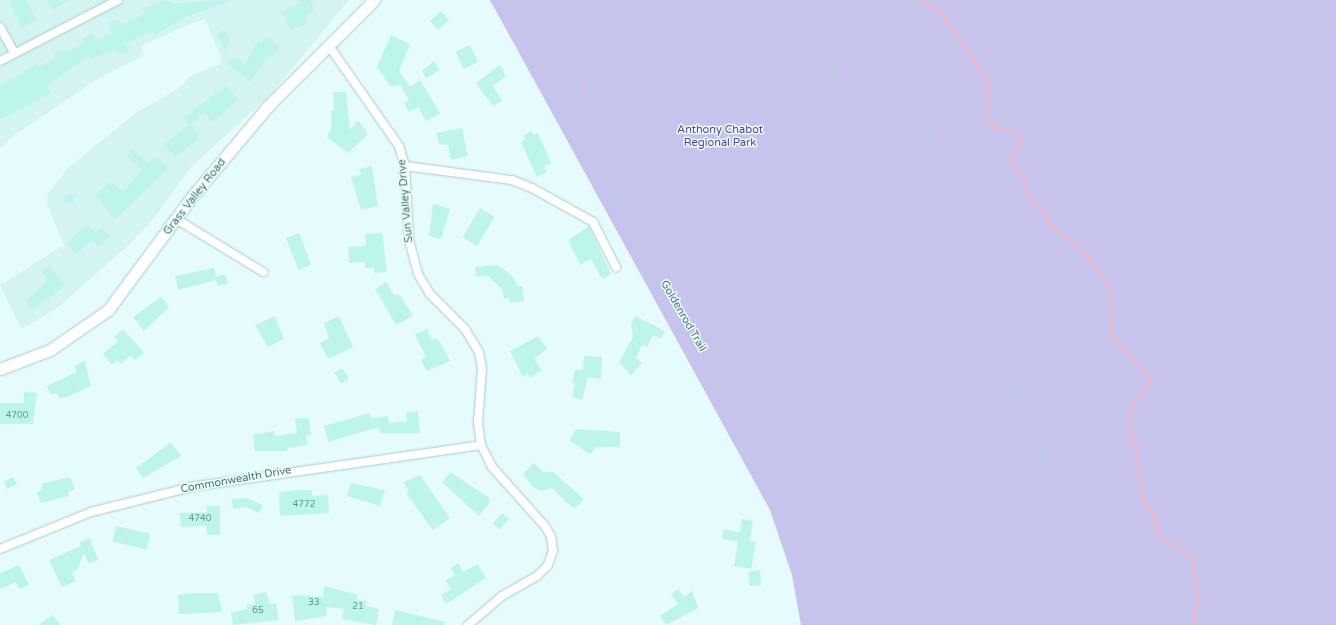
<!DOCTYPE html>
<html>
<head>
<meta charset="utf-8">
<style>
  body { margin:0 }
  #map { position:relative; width:1336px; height:625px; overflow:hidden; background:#e6fbfd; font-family:"Varela Round",sans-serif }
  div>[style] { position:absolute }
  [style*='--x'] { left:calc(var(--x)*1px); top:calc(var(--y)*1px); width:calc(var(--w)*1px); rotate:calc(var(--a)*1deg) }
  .residential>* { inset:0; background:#d4f4f4 }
  .green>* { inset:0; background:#c6c4ec }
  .stream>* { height:3px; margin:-1.5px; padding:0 1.5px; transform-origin:1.5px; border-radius:1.5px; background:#e8b9cc }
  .building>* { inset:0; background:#bdf4ec; transform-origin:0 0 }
  .path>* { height:2px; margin-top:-1px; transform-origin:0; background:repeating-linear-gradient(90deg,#9fd9d1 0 1px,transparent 0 4px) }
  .roads { filter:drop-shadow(0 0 1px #a9cdca) drop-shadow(0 0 1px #a9cdca) }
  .street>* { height:8px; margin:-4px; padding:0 4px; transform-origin:4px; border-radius:4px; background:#fff }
  .secondary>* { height:11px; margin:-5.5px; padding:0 5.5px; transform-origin:5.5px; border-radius:5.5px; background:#fff }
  span { translate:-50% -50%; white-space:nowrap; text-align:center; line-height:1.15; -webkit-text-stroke:3px #edfeff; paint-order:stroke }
  .number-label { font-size:9px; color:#66978f }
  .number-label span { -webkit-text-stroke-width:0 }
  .park-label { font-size:11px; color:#52468a }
  .street-label { font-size:11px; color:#497870 }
</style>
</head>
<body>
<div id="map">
  <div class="residential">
    <div style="clip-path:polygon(0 0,349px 0,270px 95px,190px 168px,155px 217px,130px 244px,56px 309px,21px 329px,0 285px,64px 245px,47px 204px,48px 194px,67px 169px,137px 112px,179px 88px,190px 76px,220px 64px,221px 58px,205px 19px,192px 23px,141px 46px,144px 55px,99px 78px,13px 136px,0 149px)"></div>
  </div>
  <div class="green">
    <div style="clip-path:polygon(490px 0,1336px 0,1336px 625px,801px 625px,792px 575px,770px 510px)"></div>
  </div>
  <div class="stream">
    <div style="--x:921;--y:0;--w:23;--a:31"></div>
    <div style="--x:941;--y:12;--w:83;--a:55.7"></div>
    <div style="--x:988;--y:81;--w:33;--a:95"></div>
    <div style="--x:985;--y:114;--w:16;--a:55"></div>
    <div style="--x:994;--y:127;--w:19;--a:9"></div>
    <div style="--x:1013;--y:130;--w:8;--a:45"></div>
    <div style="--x:1019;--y:136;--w:8;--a:76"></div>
    <div style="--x:1021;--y:144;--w:13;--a:135"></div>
    <div style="--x:1012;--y:153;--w:12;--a:90"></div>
    <div style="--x:1012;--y:165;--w:16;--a:45"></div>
    <div style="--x:1023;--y:176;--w:24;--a:73"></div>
    <div style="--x:1030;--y:199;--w:23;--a:41"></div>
    <div style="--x:1047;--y:214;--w:8;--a:90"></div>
    <div style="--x:1047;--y:222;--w:48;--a:40"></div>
    <div style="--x:1084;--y:253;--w:28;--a:51"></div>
    <div style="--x:1102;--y:275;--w:19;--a:65"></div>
    <div style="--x:1110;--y:292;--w:43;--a:88.7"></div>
    <div style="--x:1111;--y:335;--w:57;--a:47.9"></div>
    <div style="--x:1149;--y:377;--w:11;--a:105"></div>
    <div style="--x:1146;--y:388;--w:28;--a:128"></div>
    <div style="--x:1129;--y:410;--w:29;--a:86"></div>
    <div style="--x:1131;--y:439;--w:12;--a:59"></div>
    <div style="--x:1137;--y:449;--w:10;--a:96"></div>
    <div style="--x:1136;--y:459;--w:46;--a:79.9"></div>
    <div style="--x:1144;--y:504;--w:16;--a:45"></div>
    <div style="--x:1155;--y:515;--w:20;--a:81"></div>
    <div style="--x:1158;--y:535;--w:40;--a:32.9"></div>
    <div style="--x:1192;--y:557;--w:42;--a:83.2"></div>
    <div style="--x:1197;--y:599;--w:26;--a:101"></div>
  </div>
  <div class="building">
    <div style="clip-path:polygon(8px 0,26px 0,37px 19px,22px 28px)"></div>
    <div style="clip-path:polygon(47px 0,70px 0,53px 10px)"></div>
    <div style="clip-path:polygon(165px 0,174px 3px,231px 0,183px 18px,155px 35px,153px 31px,139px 37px,125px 44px,128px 51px,121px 54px,114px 50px,92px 59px,90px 55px,53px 81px,47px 87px,51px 93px,0 120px,0 86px,37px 64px,39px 67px,55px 58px,54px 54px,63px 49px,66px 53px,84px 43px,82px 39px,92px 33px,96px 41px,112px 33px,108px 23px,118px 19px,120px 25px,145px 14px,143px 9px)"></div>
    <div style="clip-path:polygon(298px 0,310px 0,315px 11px,307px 14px,307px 23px,291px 30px,282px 12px,300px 3px)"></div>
    <div style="left:441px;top:11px;width:12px;height:15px;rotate:48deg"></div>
    <div style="clip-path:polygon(224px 30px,229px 38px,226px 51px,216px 35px)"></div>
    <div style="clip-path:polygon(391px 35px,410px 44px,399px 71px,410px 87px,420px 80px,440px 113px,426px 121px,418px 107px,409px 112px,404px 103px,409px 100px,400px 85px,391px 87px,377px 67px)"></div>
    <div style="clip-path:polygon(266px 36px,280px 47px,272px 57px,269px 55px,250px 82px,228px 64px,234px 56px,245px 64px,258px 41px,261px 43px)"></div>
    <div style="left:470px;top:45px;width:19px;height:16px;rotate:65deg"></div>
    <div style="clip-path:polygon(434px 61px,440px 70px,426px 78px,422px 71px)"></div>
    <div style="clip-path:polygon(500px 65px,506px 76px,493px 86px,502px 101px,493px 106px,476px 83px)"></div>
    <div style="clip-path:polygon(226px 86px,238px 99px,213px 122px,204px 113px,190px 125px,198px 135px,197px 140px,175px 157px,164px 144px,189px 125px,183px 118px)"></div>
    <div style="clip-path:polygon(333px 92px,346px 92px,350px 130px,358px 120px,368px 134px,348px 153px,327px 137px,331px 129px,331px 111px,334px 110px)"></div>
    <div style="clip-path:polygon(462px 128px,468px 156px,451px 160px,448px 145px,439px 144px,436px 133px)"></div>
    <div style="clip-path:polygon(531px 131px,534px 135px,538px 133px,551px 163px,544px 167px,547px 172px,537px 177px,521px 142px,525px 140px,523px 136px)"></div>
    <div style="clip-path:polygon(133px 149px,149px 163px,155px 156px,168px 168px,115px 220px,95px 195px,111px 181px,123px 192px,142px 170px,127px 156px)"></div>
    <div style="clip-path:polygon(372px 166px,378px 206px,361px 210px,351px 177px,361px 175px,359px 169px)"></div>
    <div style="left:65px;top:194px;width:10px;height:8px;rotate:6deg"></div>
    <div style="clip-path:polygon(433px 204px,450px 209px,441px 239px,429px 236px)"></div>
    <div style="left:480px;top:208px;width:17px;height:34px;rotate:31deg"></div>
    <div style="clip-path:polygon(86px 224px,96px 233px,101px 227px,110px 236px,99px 247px,91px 240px,77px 254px,67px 243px)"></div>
    <div style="clip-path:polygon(589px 226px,611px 274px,602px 279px,591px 259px,580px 265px,568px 240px)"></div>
    <div style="left:299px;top:233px;width:34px;height:14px;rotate:69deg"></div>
    <div style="clip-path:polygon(382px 233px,387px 272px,374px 273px,374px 268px,365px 268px,365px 262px,349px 263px,348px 247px,366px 246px,365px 234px)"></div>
    <div style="clip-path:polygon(498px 265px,512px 276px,518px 286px,522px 286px,524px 301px,510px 303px,509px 298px,504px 299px,502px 289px,487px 275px,476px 277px,475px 267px)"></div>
    <div style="clip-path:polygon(49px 266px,65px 286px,32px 310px,26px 301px,48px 279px,42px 271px)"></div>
    <div style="clip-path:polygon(214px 268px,216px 277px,225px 274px,228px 284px,218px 286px,216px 280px,178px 290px,175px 276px)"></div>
    <div style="clip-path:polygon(386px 282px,394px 295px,400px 295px,413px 316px,396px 325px,375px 289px)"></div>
    <div style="clip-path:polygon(161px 297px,169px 307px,144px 331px,133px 317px)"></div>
    <div style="clip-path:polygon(275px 316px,284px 339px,268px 347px,255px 325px)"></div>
    <div style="clip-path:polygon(339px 316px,353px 347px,328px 359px,320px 343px,329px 338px,324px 323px)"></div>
    <div style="clip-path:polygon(635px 316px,665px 331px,661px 339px,653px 335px,647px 347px,642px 345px,636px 358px,642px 363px,631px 375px,619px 362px,633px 337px,631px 325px)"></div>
    <div style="clip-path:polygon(123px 329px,144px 353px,135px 360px,131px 355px,121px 364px,117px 360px,112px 365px,103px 354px,118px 341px,114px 337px)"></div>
    <div style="clip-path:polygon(427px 329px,432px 340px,436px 338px,440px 342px,450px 361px,427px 371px,421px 360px,426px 357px,415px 335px)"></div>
    <div style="clip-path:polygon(538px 336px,547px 349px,534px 359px,542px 370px,530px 378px,527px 374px,523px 377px,510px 351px)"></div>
    <div style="clip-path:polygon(584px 356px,602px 357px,601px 379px,588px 377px,582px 400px,572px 397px,575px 384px,572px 383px,575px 370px,583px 369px)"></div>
    <div style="clip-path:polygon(85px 361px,91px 386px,67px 397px,59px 398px,57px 393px,51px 395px,47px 386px,77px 372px,74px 366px)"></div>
    <div style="left:342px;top:368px;width:13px;height:9px;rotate:58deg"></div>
    <div style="clip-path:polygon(24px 392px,37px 393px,33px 424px,0 424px,0 403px,24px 403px)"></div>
    <div style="clip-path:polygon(418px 411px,420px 433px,380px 433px,379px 427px,328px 442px,324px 426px,369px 413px,371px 418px,388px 416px,389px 423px,407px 421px,406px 413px)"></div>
    <div style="clip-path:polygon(309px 418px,311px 435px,306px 435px,307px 445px,287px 448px,288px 451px,255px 451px,253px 435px,274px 431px,275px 436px,297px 433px,295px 419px)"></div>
    <div style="clip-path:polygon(576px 429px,620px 432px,620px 447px,596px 447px,590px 454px,569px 440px)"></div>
    <div style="clip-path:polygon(171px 442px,181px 456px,143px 478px,136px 468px)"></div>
    <div style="clip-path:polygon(534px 463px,543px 472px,553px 472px,584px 499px,574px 509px,552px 488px,541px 491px,533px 487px,523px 474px)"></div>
    <div style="clip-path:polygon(450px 472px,488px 497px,490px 502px,479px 516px,442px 482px)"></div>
    <div style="clip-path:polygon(420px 475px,450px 518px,433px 530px,406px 493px,409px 491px,403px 482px)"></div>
    <div style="clip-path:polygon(13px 477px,17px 484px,7px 489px,4px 481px)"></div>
    <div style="clip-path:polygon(70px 477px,75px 489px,68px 492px,69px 496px,41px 503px,37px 492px,43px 489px,41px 484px)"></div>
    <div style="clip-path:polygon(351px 483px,385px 490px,380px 506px,347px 496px)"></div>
    <div style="clip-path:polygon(297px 490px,312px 490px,312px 496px,328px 495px,329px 513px,280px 516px,279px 492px)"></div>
    <div style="clip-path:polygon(246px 498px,263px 505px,259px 513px,246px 507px,233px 509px,232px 499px)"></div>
    <div style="clip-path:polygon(207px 506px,220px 506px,220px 535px,207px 535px,206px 526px,181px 527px,180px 513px,207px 512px)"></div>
    <div style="left:502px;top:513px;width:9px;height:14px;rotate:41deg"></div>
    <div style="clip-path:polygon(742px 519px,753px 521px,750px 541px,756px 542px,751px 569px,734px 566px,738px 542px,722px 539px,723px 529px,740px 532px)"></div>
    <div style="left:116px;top:526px;width:35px;height:16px;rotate:13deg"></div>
    <div style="clip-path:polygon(90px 538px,98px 560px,89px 564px,84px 553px,77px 570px,72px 572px,76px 581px,62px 587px,49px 560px,81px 546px,80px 542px)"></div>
    <div style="clip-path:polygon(458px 563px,463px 572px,478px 564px,486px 578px,446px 604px,441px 595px,451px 589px,445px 580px,455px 575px,451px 568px)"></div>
    <div style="clip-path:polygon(19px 565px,29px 585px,19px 589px,16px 582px,0 589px,0 573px)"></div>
    <div style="clip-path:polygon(760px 570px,761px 585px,750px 586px,748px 572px)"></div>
    <div style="clip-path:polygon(324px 586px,358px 595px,357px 600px,367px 601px,366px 606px,379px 609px,376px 625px,342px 619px,344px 609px,326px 607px,327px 616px,295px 621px,292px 595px,323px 597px)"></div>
    <div style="clip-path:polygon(678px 589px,684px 597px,692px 591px,698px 608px,666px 625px,660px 616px,678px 604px,671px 594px)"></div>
    <div style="clip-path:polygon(266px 592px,270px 604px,276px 603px,279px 620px,233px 625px,231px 613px,247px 609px,247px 605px,255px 604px,253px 595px)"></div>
    <div style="clip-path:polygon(194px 593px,218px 593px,222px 612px,179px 614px,178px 595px)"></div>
    <div style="clip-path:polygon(395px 610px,445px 622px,445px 625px,392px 625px)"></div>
    <div style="clip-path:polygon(53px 615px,60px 625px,38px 625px)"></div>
  </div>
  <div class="path">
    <div style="--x:505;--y:0;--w:55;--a:63.9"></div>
    <div style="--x:529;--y:49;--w:175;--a:59.5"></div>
    <div style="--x:565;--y:0;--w:160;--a:73.3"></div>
    <div style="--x:611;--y:153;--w:51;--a:79.8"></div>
    <div style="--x:620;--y:203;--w:365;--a:61.2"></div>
    <div style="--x:796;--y:523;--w:46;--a:72.3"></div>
    <div style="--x:810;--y:567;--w:59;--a:81.2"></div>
    <div style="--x:782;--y:0;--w:22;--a:24"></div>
    <div style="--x:802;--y:9;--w:43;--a:47.8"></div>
    <div style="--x:831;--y:41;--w:12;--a:66"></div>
    <div style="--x:836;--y:52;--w:24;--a:95"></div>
    <div style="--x:834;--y:76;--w:7;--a:56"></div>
    <div style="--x:838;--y:82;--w:12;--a:20"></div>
    <div style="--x:849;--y:86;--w:25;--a:-11"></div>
    <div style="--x:874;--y:81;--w:12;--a:9"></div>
    <div style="--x:886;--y:83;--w:20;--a:24"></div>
    <div style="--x:904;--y:91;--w:23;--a:41"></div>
    <div style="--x:921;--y:106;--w:22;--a:68"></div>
    <div style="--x:929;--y:126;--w:14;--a:90"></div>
    <div style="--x:929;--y:140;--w:20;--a:117"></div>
    <div style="--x:920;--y:158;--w:24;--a:90"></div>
    <div style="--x:920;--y:182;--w:10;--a:53"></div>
    <div style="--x:926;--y:190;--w:38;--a:25"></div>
    <div style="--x:960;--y:206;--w:44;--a:67.5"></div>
    <div style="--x:977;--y:247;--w:59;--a:46.4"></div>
    <div style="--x:1018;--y:290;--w:41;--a:64.1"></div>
    <div style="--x:1036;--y:327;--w:17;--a:93"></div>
    <div style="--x:1035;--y:344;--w:24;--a:132"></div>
    <div style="--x:1019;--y:362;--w:27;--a:117"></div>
    <div style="--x:1007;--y:386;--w:5;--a:68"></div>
    <div style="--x:1009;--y:391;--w:19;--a:18"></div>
    <div style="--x:1027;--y:397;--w:23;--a:41"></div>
    <div style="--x:1044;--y:412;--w:38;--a:85"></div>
    <div style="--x:1047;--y:450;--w:16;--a:105"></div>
    <div style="--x:1043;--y:465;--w:52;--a:121"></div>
    <div style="--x:1016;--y:510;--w:9;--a:54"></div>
    <div style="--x:1021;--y:517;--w:22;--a:30"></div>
    <div style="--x:1040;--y:528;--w:33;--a:20"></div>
    <div style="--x:1071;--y:539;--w:17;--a:73"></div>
    <div style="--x:1076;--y:555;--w:39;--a:97"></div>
    <div style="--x:1071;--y:594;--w:37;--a:17"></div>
    <div style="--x:1106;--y:605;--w:22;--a:68"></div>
    <div style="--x:1336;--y:29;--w:46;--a:148.4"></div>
    <div style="--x:1297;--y:53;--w:72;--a:168.8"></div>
    <div style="--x:1226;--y:67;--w:18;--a:137"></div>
    <div style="--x:1213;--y:79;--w:12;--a:110"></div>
    <div style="--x:1209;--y:90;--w:12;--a:81"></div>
    <div style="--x:1211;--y:102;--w:18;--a:52"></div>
    <div style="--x:1222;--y:116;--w:18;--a:22"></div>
    <div style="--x:1239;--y:123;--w:36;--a:-5"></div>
    <div style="--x:1275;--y:120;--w:24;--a:17"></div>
    <div style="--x:1298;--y:127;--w:48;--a:37.3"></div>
  </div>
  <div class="roads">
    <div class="street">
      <div style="--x:0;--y:27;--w:29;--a:61"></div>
      <div style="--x:329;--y:46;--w:122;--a:55"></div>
      <div style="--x:399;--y:146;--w:21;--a:73"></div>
      <div style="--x:405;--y:166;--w:74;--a:86.9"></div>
      <div style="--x:409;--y:240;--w:35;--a:75"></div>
      <div style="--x:418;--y:274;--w:23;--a:59"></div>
      <div style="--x:430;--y:294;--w:49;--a:45"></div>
      <div style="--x:465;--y:329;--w:27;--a:59"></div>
      <div style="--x:479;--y:352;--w:17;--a:80"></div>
      <div style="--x:482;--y:369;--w:53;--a:94.3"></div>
      <div style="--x:478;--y:422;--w:23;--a:83"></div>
      <div style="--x:481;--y:445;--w:25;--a:63"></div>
      <div style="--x:492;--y:467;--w:79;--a:48.1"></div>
      <div style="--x:545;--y:526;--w:13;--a:61"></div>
      <div style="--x:551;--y:537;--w:14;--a:82"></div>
      <div style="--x:553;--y:551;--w:15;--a:110"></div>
      <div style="--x:548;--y:565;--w:16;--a:135"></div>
      <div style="--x:537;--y:576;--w:40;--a:150.3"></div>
      <div style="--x:502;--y:596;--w:45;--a:139.5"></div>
      <div style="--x:0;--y:61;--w:133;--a:-27.3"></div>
      <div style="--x:405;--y:166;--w:108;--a:7.5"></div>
      <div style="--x:512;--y:180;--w:22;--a:22"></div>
      <div style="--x:532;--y:188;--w:70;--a:29.1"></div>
      <div style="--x:593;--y:222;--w:51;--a:62.9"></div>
      <div style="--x:176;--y:219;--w:102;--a:31.3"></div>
      <div style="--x:0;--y:549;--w:98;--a:-22.1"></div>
      <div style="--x:91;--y:512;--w:103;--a:-14"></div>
      <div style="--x:191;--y:487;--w:293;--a:-8.2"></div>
    </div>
    <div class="secondary">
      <div style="--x:0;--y:369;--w:53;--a:-20.8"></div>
      <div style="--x:50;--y:350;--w:70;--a:-34.6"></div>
      <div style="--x:108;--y:310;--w:138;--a:-53.5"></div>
      <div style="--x:190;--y:199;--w:121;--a:-50"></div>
      <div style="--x:268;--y:106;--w:150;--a:-45"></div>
    </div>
  </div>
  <div class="number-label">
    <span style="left:17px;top:416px">4700</span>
    <span style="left:304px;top:505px">4772</span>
    <span style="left:200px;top:519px">4740</span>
    <span style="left:314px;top:603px">33</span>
    <span style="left:358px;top:607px">21</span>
    <span style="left:258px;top:611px">65</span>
  </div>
  <div class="park-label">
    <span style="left:720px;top:137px">Anthony Chabot<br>Regional Park</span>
  </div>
  <div class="street-label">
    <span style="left:195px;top:197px;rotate:-52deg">Grass Valley Road</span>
    <span style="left:406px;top:201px;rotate:-95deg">Sun Valley Drive</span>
    <span style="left:683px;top:316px;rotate:60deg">Goldenrod Trail</span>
    <span style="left:236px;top:480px;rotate:-10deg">Commonwealth Drive</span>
  </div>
</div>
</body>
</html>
